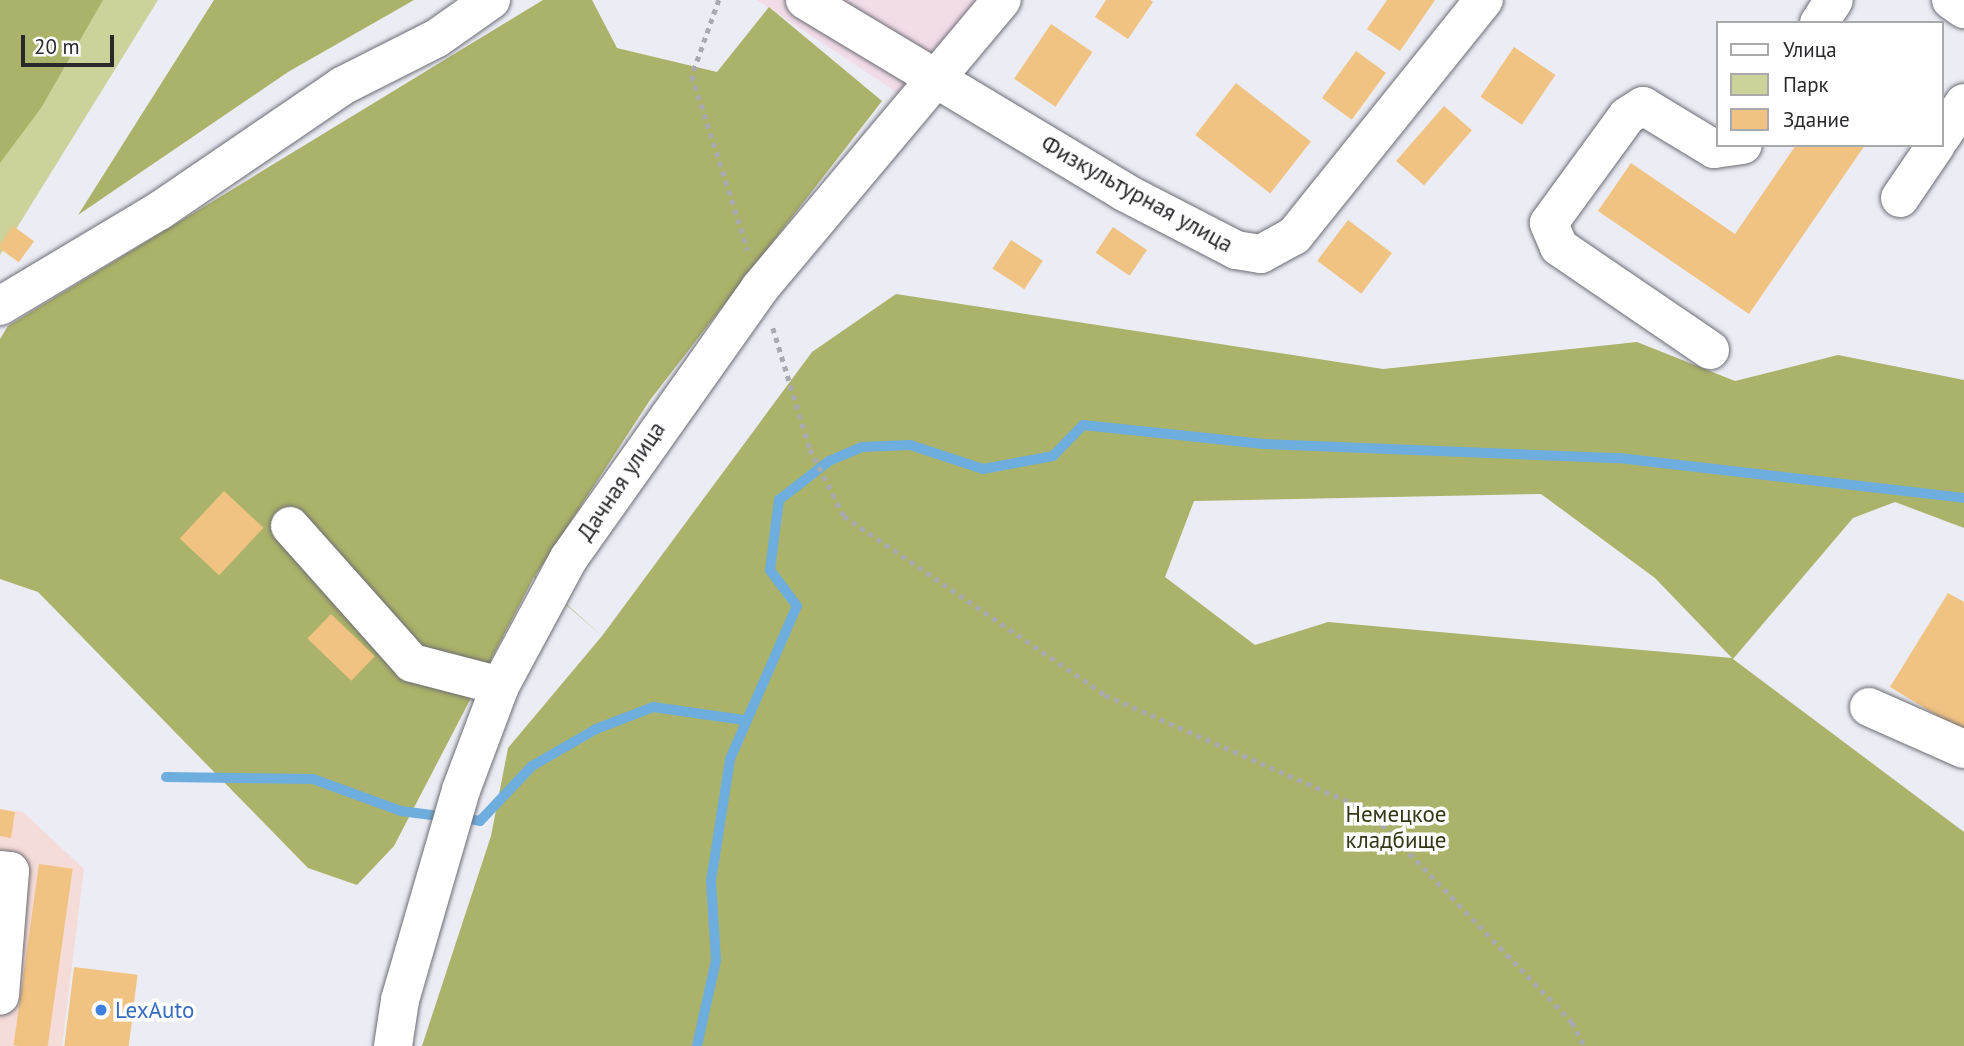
<!DOCTYPE html>
<html>
<head>
<meta charset="utf-8">
<style>
  body { margin:0 }
  #map { position:relative; width:1964px; height:1046px; overflow:hidden; background:#ececf5; font-family:"PT Sans",sans-serif }
  div>[style] { position:absolute }
  [style*='--x'] { left:calc(var(--x)*1px); top:calc(var(--y)*1px); width:calc(var(--w)*1px); rotate:calc(var(--a)*1deg) }
  .commercial>* { inset:0; background:#f2dce8 }
  .industrial>* { inset:0; background:#f6dcd8 }
  .green>* { inset:0; background:#cbd29a }
  .forest>* { inset:0; background:#abb269 }
  .stream>* { height:10px; margin:-5px; padding:0 5px; transform-origin:5px; border-radius:5px; background:#6eaedf }
  .building>* { inset:0; background:#f1c382; transform-origin:0 0 }
  .path>* { height:4.5px; margin-top:-2.25px; transform-origin:0; background:repeating-linear-gradient(90deg,#a9a9b0 0 5px,transparent 0 10px) }
  .roads { filter:drop-shadow(0 0 2px #6c6c74) drop-shadow(0 0 2px #6c6c74) }
  .minor>* { height:38px; margin:-19px; padding:0 19px; transform-origin:19px; border-radius:19px; background:#fff }
  .dots>* { width:19px; height:19px; translate:-50% -50%; box-sizing:border-box; border:4px solid #fff; border-radius:50% }
  span { translate:-50% -50%; white-space:nowrap; text-align:center; line-height:1.15; -webkit-text-stroke:7px #fff; paint-order:stroke }
  .street-label { font-size:23px; color:#29292c }
  .park-label { font-size:23px; color:#343716 }
  .shop-label { font-size:23px; color:#366cbe }
  .left { translate:0 -50%; text-align:left }
  .legend { position:absolute; left:1716px; top:21px; width:228px; height:126px; box-sizing:border-box; background:#fff; border:2px solid #a9a9ab; margin:0; padding:9px 12px; list-style:none; font-size:21px; color:#29292c }
  .legend li { display:flex; align-items:center; gap:14px; height:35px }
  .legend b { width:35px; border:2px solid #a9a9ab }
  .scale { position:absolute; left:21px; top:35px; width:93px; height:32px; box-sizing:border-box; border:4px solid #29292c; border-top:0; padding-left:9px; font-size:21px; line-height:24px; white-space:nowrap; color:#29292c; -webkit-text-stroke:5px #fff; paint-order:stroke }
</style>
</head>
<body>
<div id="map">
  <div class="commercial">
    <div style="clip-path:polygon(757px 0,995px 0,913px 103px)"></div>
  </div>
  <div class="industrial">
    <div style="clip-path:polygon(0 809px,23px 812px,84px 869px,62px 1046px,0 1046px)"></div>
  </div>
  <div class="green">
    <div style="clip-path:polygon(0 0,158px 0,0 255px)"></div>
  </div>
  <div class="forest">
    <div style="clip-path:polygon(0 0,103px 0,41px 108px,0 163px)"></div>
    <div style="clip-path:polygon(214px 0,414px 0,288px 72px,78px 215px)"></div>
    <div style="clip-path:polygon(evenodd,543px 0,592px 0,617px 48px,717px 72px,769px 7px,882px 101px,650px 400px,535px 576px,602px 636px,812px 352px,896px 294px,1383px 369px,1637px 342px,1735px 381px,1838px 355px,1964px 380px,1964px 528px,1895px 502px,1853px 518px,1733px 659px,1964px 832px,1964px 1046px,422px 1046px,491px 836px,508px 748px,602px 636px,534px 577px,394px 846px,357px 885px,308px 868px,38px 592px,0 579px,0 339px,8px 326px,543px 0,1541px 494px,1655px 578px,1732px 658px,1328px 622px,1255px 645px,1165px 577px,1194px 501px,1541px 494px)"></div>
  </div>
  <div class="stream">
    <div style="--x:166;--y:777;--w:147;--a:0.8"></div>
    <div style="--x:313;--y:779;--w:94;--a:20"></div>
    <div style="--x:401;--y:811;--w:46;--a:7.4"></div>
    <div style="--x:462;--y:818;--w:18;--a:9"></div>
    <div style="--x:480;--y:821;--w:76;--a:-46.6"></div>
    <div style="--x:532;--y:766;--w:74;--a:-30"></div>
    <div style="--x:596;--y:729;--w:61;--a:-21.1"></div>
    <div style="--x:653;--y:707;--w:92;--a:8.1"></div>
    <div style="--x:697;--y:1046;--w:88;--a:-77.5"></div>
    <div style="--x:716;--y:960;--w:79;--a:-93.6"></div>
    <div style="--x:711;--y:881;--w:123;--a:-81.1"></div>
    <div style="--x:730;--y:759;--w:167;--a:-66.4"></div>
    <div style="--x:797;--y:606;--w:45;--a:-126.9"></div>
    <div style="--x:770;--y:570;--w:71;--a:-82.7"></div>
    <div style="--x:779;--y:500;--w:63;--a:-38"></div>
    <div style="--x:829;--y:461;--w:36;--a:-23"></div>
    <div style="--x:862;--y:447;--w:48;--a:-2.4"></div>
    <div style="--x:910;--y:445;--w:77;--a:18.2"></div>
    <div style="--x:983;--y:469;--w:71;--a:-10.5"></div>
    <div style="--x:1053;--y:456;--w:43;--a:-45.9"></div>
    <div style="--x:1083;--y:425;--w:182;--a:6"></div>
    <div style="--x:1264;--y:444;--w:355;--a:2.3"></div>
    <div style="--x:1619;--y:458;--w:347;--a:6.6"></div>
  </div>
  <div class="building">
    <div style="clip-path:polygon(1106px 0,1150px 0,1153px 2px,1128px 39px,1095px 17px)"></div>
    <div style="clip-path:polygon(1387px 0,1435px 0,1400px 51px,1367px 29px)"></div>
    <div style="left:1051px;top:24px;width:50px;height:66px;rotate:34deg"></div>
    <div style="left:1514px;top:47px;width:50px;height:60px;rotate:34deg"></div>
    <div style="left:1356px;top:51px;width:37px;height:58px;rotate:36deg"></div>
    <div style="left:1236px;top:83px;width:95px;height:66px;rotate:38deg"></div>
    <div style="left:1444px;top:106px;width:37px;height:73px;rotate:41deg"></div>
    <div style="clip-path:polygon(1796px 145px,1865px 145px,1749px 314px,1598px 211px,1631px 163px,1735px 234px)"></div>
    <div style="left:1348px;top:220px;width:55px;height:51px;rotate:37deg"></div>
    <div style="left:13px;top:226px;width:26px;height:26px;rotate:36deg"></div>
    <div style="left:1113px;top:227px;width:41px;height:31px;rotate:34deg"></div>
    <div style="left:1011px;top:240px;width:38px;height:34px;rotate:33deg"></div>
    <div style="left:224px;top:491px;width:54px;height:65px;rotate:43deg"></div>
    <div style="clip-path:polygon(1948px 593px,1964px 602px,1964px 732px,1890px 687px)"></div>
    <div style="left:331px;top:614px;width:61px;height:34px;rotate:44deg"></div>
    <div style="clip-path:polygon(0 809px,15px 812px,11px 838px,0 836px)"></div>
    <div style="left:39px;top:864px;width:34px;height:183px;rotate:8deg"></div>
    <div style="left:74px;top:967px;width:64px;height:80px;rotate:7deg"></div>
  </div>
  <div class="path">
    <div style="--x:719;--y:0;--w:81;--a:109.6"></div>
    <div style="--x:692;--y:76;--w:183;--a:72.2"></div>
    <div style="--x:773;--y:328;--w:127;--a:73"></div>
    <div style="--x:810;--y:449;--w:75;--a:63.1"></div>
    <div style="--x:844;--y:516;--w:316;--a:34.4"></div>
    <div style="--x:1105;--y:695;--w:287;--a:23.6"></div>
    <div style="--x:1368;--y:810;--w:294;--a:46.1"></div>
    <div style="--x:1572;--y:1022;--w:27;--a:63"></div>
  </div>
  <div class="roads">
    <div class="minor">
      <div style="--x:805;--y:0;--w:372;--a:31"></div>
      <div style="--x:1124;--y:192;--w:126;--a:27.4"></div>
      <div style="--x:1236;--y:250;--w:25;--a:9"></div>
      <div style="--x:1261;--y:254;--w:38;--a:-29"></div>
      <div style="--x:1294;--y:236;--w:303;--a:-51.2"></div>
      <div style="--x:1951;--y:0;--w:16;--a:35"></div>
      <div style="--x:1819;--y:23;--w:27;--a:-57"></div>
      <div style="--x:1941;--y:137;--w:41;--a:-55.9"></div>
      <div style="--x:1900;--y:198;--w:64;--a:-55.8"></div>
      <div style="--x:0;--y:306;--w:185;--a:-30.9"></div>
      <div style="--x:159;--y:211;--w:222;--a:-34.3"></div>
      <div style="--x:342;--y:86;--w:106;--a:-26.8"></div>
      <div style="--x:437;--y:38;--w:66;--a:-35.1"></div>
      <div style="--x:1710;--y:350;--w:183;--a:-145.7"></div>
      <div style="--x:1559;--y:247;--w:26;--a:-113"></div>
      <div style="--x:1549;--y:223;--w:132;--a:-53.9"></div>
      <div style="--x:1627;--y:116;--w:19;--a:-32"></div>
      <div style="--x:1643;--y:106;--w:83;--a:31.2"></div>
      <div style="--x:1714;--y:149;--w:29;--a:-8"></div>
      <div style="--x:290;--y:526;--w:183;--a:48.3"></div>
      <div style="--x:412;--y:663;--w:91;--a:14.6"></div>
      <div style="--x:1869;--y:707;--w:104;--a:23.9"></div>
      <div style="--x:0;--y:870;--w:10;--a:6"></div>
      <div style="--x:10;--y:871;--w:125;--a:94.6"></div>
      <div style="--x:393;--y:1046;--w:47;--a:-81.3"></div>
      <div style="--x:400;--y:1000;--w:219;--a:-73.8"></div>
      <div style="--x:461;--y:790;--w:111;--a:-69.4"></div>
      <div style="--x:500;--y:686;--w:145;--a:-61.7"></div>
      <div style="--x:569;--y:558;--w:331;--a:-54.7"></div>
      <div style="--x:760;--y:288;--w:376;--a:-50"></div>
    </div>
  </div>
  <div class="dots">
    <div style="left:101px;top:1010px;background:#3f7fe0"></div>
  </div>
  <div class="street-label">
    <span style="left:1137px;top:194px;rotate:29deg">Физкультурная улица</span>
    <span style="left:621px;top:481px;rotate:-56deg">Дачная улица</span>
  </div>
  <div class="park-label">
    <span style="left:1396px;top:827px">Немецкое<br>кладбище</span>
  </div>
  <div class="shop-label">
    <span class="left" style="left:115px;top:1010px">LexAuto</span>
  </div>
  <ul class="legend">
  <li><b style="height:9px;background:#fff"></b>Улица</li>
  <li><b style="height:19px;background:#cbd29a"></b>Парк</li>
  <li><b style="height:19px;background:#f1c382"></b>Здание</li>
  </ul>
  <div class="scale">20 m</div>
</div>
</body>
</html>
